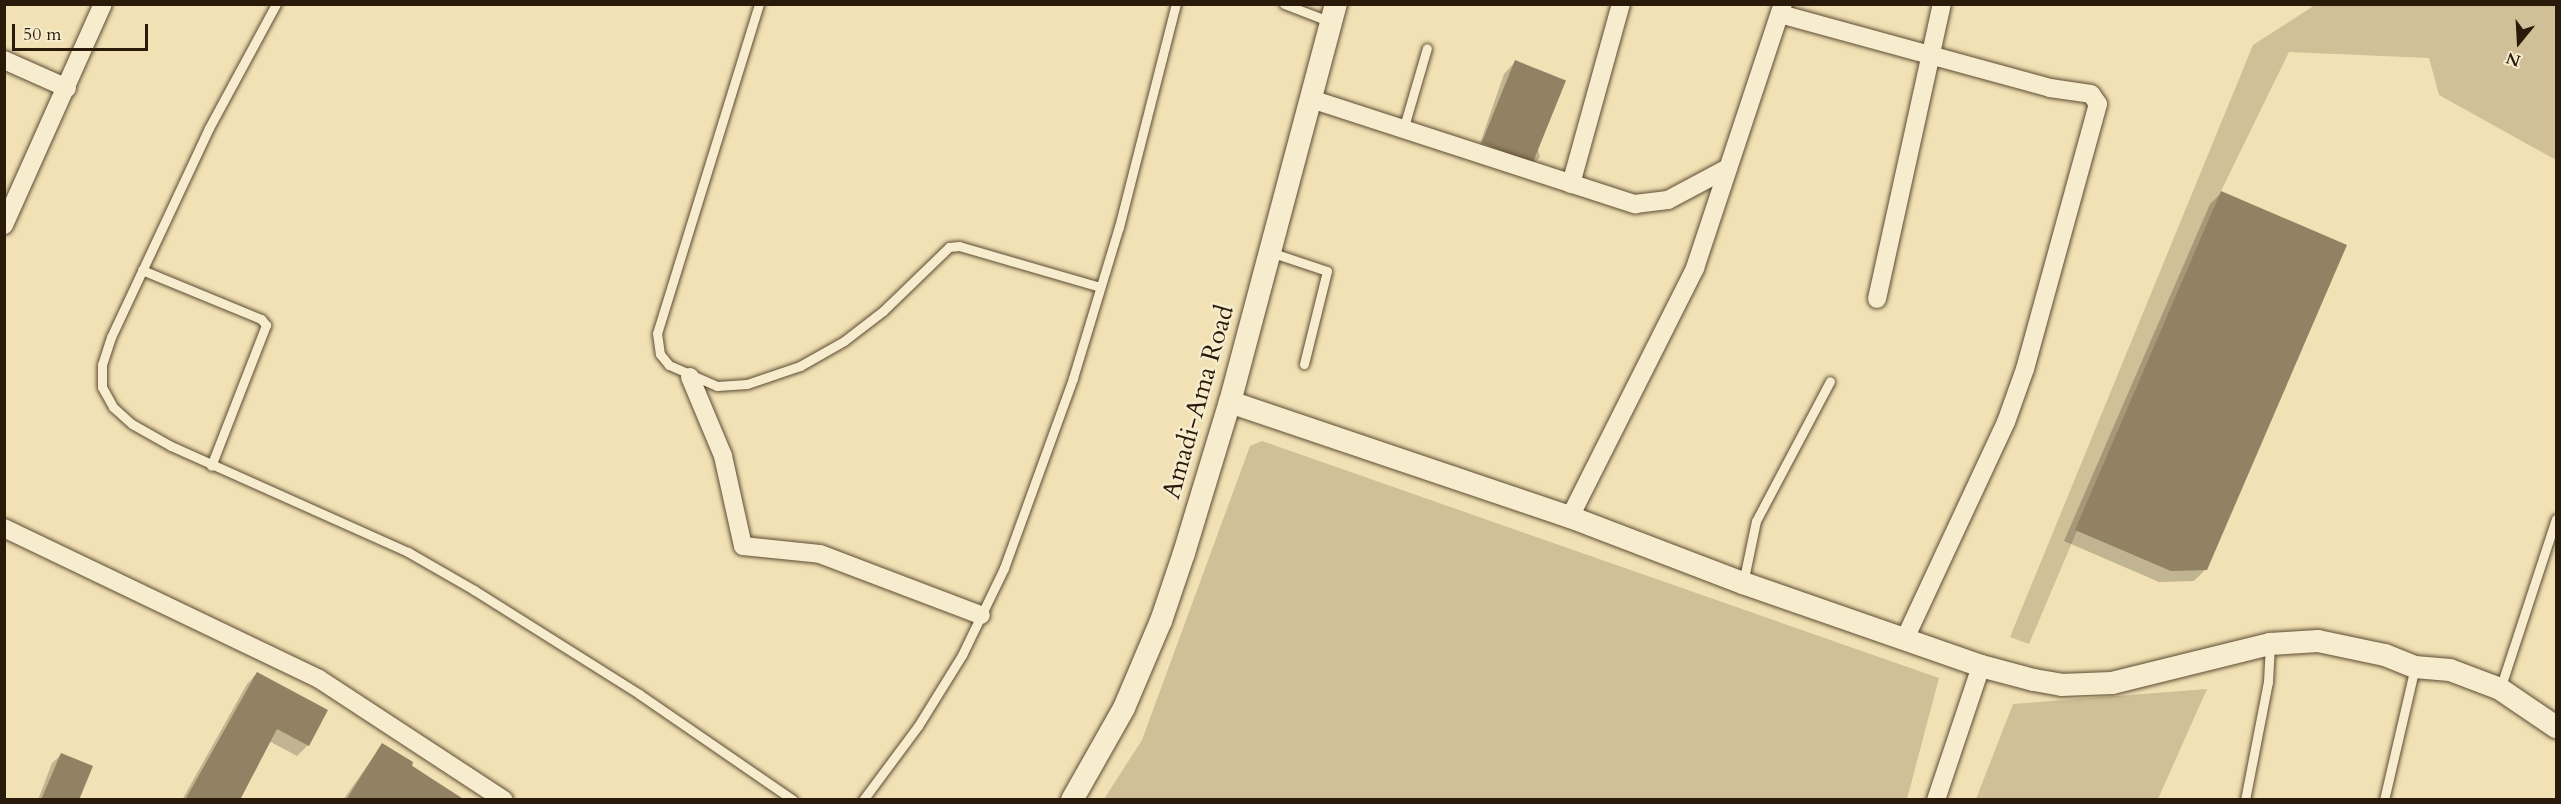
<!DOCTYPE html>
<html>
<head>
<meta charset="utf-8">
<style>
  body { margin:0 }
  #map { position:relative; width:2561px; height:804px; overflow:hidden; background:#f2e1b4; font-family:Cardo,serif }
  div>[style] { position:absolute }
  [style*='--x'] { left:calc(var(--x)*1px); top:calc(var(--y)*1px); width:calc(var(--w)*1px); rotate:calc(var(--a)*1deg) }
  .green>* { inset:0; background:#d0bf97 }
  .shadow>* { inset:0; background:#0003 }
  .building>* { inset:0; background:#928162; transform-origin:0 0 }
  .roads { filter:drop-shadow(0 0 2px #5c4c34) drop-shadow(0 0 2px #5c4c34) }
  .service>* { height:9px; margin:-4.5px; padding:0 4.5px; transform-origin:4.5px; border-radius:4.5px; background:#f7ecce }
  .minor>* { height:18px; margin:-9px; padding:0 9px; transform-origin:9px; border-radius:9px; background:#f7ecce }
  .tertiary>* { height:22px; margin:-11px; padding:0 11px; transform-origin:11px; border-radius:11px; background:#f7ecce }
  span { translate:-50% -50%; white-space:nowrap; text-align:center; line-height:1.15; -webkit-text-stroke:5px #f7ecce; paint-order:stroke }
  .street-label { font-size:26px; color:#2a1a0a }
  .frame { position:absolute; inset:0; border:6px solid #2a1a0a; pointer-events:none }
  .north { position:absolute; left:2489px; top:12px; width:60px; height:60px; -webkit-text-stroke:4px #f7ecce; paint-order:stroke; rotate:198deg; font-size:16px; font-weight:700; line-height:24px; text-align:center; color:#2a1a0a }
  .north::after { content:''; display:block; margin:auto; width:21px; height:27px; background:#2a1a0a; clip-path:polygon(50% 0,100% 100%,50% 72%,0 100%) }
  .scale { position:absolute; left:12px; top:24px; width:136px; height:27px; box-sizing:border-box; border:3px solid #2a1a0a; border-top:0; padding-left:8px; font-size:18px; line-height:21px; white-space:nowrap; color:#2a1a0a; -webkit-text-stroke:4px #f7ecce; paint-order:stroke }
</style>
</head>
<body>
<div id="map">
  <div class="green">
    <div style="clip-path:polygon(2315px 5px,2556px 5px,2556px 160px,2439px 95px,2429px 58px,2289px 52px,2221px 191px,2029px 644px,2010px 637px,2253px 45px)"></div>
    <div style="clip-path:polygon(1262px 441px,1939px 678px,1907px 799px,1104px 799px,1142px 740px,1250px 446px)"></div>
    <div style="clip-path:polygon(2207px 689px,2158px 799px,1976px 799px,2013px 704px)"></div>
  </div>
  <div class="shadow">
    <div style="clip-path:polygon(1515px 62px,1540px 157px,1529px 169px,1476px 155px,1504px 74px)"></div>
    <div style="clip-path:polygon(2221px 193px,2206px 569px,2194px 581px,2159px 582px,2064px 541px,2210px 204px)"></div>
    <div style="clip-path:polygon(257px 673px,308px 745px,297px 756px,269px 741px,238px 800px,182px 800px,247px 684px)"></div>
    <div style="clip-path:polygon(382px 745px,463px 800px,343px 800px)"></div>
    <div style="clip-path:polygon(61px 755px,78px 800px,38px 800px,52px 763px)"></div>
  </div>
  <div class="building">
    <div style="left:1515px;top:60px;width:55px;height:89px;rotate:22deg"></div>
    <div style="clip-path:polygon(2221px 191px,2347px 245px,2207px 570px,2171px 571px,2075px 530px)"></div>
    <div style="clip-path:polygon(257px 672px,328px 710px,309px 746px,277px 729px,240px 800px,185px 800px)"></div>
    <div style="clip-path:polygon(382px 743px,413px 762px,412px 766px,465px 800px,346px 800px)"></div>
    <div style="clip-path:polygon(61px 753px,93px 766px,79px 800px,41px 800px)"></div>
  </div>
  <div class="roads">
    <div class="service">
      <div style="--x:276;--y:4;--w:141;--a:118.4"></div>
      <div style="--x:209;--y:128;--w:231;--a:115.1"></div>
      <div style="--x:111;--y:337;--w:29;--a:108"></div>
      <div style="--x:102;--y:365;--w:22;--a:90"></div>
      <div style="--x:102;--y:387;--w:23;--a:61"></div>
      <div style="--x:113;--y:407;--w:25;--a:42"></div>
      <div style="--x:132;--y:424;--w:45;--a:29.4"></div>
      <div style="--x:171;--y:446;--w:260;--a:24.1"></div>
      <div style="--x:408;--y:552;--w:76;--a:29.9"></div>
      <div style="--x:474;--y:590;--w:195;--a:32.2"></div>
      <div style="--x:639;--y:694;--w:187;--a:34.5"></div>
      <div style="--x:759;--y:4;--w:344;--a:107.2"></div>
      <div style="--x:657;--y:333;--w:21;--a:82"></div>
      <div style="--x:660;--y:354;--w:14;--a:51"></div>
      <div style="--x:669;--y:365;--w:52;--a:23.6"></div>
      <div style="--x:717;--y:386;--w:30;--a:-4"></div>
      <div style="--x:747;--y:384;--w:56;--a:-18.8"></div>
      <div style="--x:800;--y:366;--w:51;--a:-29.6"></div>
      <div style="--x:844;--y:341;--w:49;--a:-37.6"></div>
      <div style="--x:883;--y:311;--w:92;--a:-44.1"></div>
      <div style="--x:949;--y:247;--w:10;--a:-6"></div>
      <div style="--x:959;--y:246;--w:147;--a:16.2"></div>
      <div style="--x:1284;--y:4;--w:50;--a:21"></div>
      <div style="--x:1403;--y:130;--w:85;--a:-73.7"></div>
      <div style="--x:1270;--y:252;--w:60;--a:18.4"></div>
      <div style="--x:1327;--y:271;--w:96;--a:103.9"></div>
      <div style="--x:142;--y:270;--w:129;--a:22.4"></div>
      <div style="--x:261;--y:319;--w:8;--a:50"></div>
      <div style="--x:266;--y:325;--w:151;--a:111.3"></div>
      <div style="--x:1743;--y:583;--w:63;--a:-78.2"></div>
      <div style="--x:1756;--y:521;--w:158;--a:-62.1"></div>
      <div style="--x:2500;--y:689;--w:179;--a:-71.8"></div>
      <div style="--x:863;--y:800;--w:92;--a:-53.4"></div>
      <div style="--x:918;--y:726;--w:84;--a:-58.2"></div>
      <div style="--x:962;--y:655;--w:97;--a:-64.2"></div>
      <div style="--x:1004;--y:568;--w:202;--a:-70"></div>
      <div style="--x:1073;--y:378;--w:158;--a:-73.1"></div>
      <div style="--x:1119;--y:227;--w:230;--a:-75.7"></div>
      <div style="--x:2245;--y:800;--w:120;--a:-79"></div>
      <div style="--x:2268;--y:682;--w:38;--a:-87"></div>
      <div style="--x:2384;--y:800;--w:137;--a:-76.9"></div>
    </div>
    <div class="minor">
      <div style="--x:1780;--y:14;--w:280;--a:15.3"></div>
      <div style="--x:2050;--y:88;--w:41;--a:8.3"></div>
      <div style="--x:2091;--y:94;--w:12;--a:55"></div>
      <div style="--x:2098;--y:104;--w:275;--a:105.4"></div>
      <div style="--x:2025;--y:369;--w:56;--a:109.7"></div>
      <div style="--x:2006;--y:422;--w:239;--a:115"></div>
      <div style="--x:4;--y:60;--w:69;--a:24"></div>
      <div style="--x:1311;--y:99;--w:341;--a:18"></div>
      <div style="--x:1635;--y:204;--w:33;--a:-7"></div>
      <div style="--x:1668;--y:200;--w:68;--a:-28.1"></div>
      <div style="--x:1571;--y:184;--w:187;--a:-74.5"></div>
      <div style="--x:4;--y:225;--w:242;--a:-65.9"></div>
      <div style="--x:1877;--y:299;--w:302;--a:-77.6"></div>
      <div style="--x:690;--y:377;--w:86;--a:67.3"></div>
      <div style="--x:723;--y:456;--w:92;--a:77.5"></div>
      <div style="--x:743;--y:546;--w:77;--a:5.9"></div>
      <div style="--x:820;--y:554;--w:172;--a:20.8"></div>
      <div style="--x:1570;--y:517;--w:279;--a:-63.3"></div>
      <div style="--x:1695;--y:268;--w:278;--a:-71.6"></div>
      <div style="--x:4;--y:528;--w:349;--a:25.6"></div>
      <div style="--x:319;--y:679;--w:221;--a:33.2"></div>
      <div style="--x:1936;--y:800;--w:141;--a:-71.4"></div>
    </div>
    <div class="tertiary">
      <div style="--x:1230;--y:402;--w:359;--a:18.7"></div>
      <div style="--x:1570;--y:517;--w:185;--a:20.9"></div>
      <div style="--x:1743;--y:583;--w:252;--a:19.2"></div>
      <div style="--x:1981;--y:666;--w:55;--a:14.8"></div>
      <div style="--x:2034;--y:680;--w:27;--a:10"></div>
      <div style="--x:2061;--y:685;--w:51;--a:-2.2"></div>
      <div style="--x:2112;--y:683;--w:163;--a:-13.9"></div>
      <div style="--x:2270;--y:644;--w:48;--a:-3.6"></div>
      <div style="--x:2318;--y:641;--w:68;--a:11.8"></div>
      <div style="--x:2385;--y:655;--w:32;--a:22"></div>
      <div style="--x:2415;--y:667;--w:35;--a:5"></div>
      <div style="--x:2450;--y:670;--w:53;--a:20.8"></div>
      <div style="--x:2500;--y:689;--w:68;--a:34.2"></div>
      <div style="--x:1072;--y:800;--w:106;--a:-60.5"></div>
      <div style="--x:1124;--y:708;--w:95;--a:-67"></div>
      <div style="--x:1161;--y:621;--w:72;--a:-71.3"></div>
      <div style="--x:1184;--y:553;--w:158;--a:-73.1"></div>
      <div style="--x:1230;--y:402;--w:412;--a:-75.1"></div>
    </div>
  </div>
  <div class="street-label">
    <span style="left:1198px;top:402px;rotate:-74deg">Amadi-Ama Road</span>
  </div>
  <div class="frame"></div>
  <div class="north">N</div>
  <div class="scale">50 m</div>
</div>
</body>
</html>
